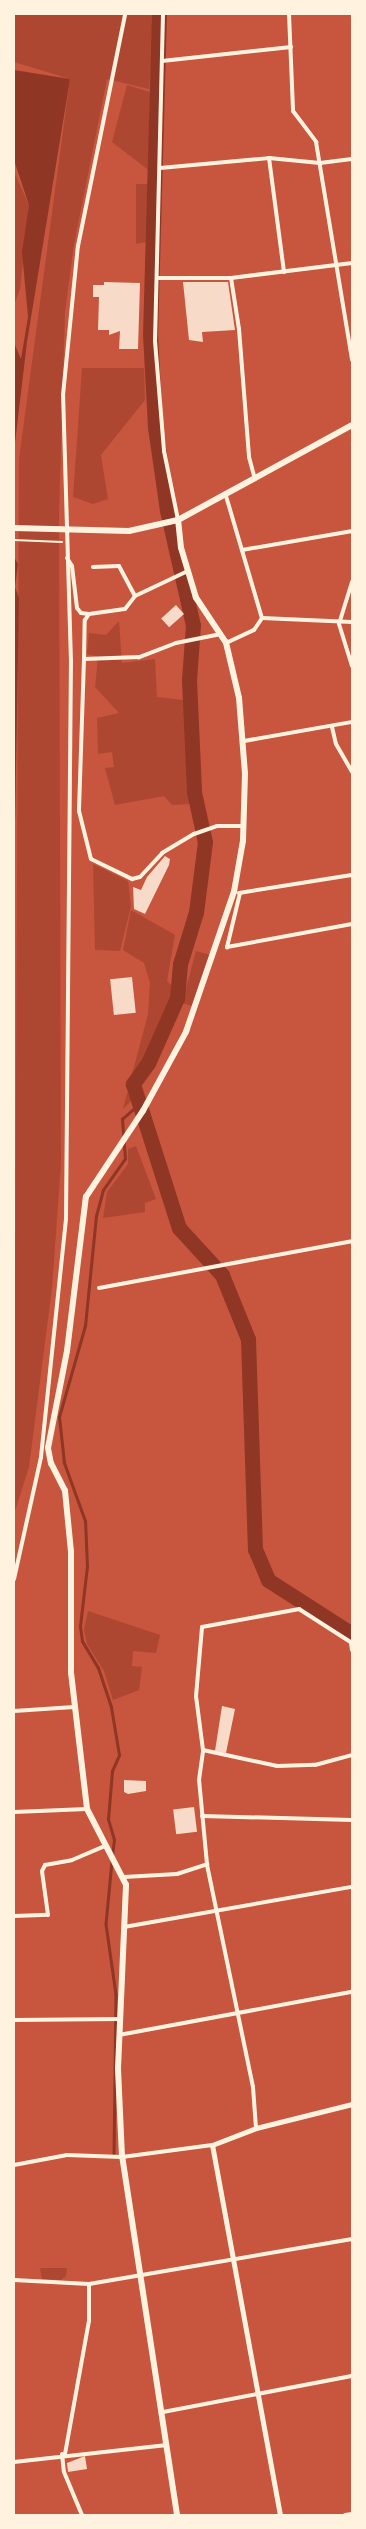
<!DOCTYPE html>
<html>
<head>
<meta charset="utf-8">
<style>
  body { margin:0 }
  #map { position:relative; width:366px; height:2529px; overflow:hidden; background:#c8553d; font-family:"Titillium Web",sans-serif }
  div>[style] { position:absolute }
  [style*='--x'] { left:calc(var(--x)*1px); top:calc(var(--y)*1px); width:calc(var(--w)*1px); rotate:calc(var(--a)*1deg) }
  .green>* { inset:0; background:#ae4732; transform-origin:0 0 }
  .water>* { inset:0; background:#8f3625 }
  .stream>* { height:2.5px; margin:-1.25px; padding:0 1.25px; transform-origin:1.25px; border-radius:1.25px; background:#8f3625 }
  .river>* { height:15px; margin:-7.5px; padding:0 7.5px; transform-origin:7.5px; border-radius:7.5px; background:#8f3625 }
  .building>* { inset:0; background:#f7dbc8; transform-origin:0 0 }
  .path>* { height:1.5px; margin:-0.75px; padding:0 0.75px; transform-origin:0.75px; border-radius:0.75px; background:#fff3e0 }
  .minor>* { height:4px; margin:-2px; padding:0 2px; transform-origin:2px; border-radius:2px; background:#fff3e0 }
  .tertiary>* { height:5px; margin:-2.5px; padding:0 2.5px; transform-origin:2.5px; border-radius:2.5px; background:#fff3e0 }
  .secondary>* { height:5.5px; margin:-2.75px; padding:0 2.75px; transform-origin:2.75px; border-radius:2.75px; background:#fff3e0 }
  .primary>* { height:6px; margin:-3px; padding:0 3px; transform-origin:3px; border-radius:3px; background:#fff3e0 }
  span { translate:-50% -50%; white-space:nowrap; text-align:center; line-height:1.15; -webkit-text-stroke:4px #fff3e0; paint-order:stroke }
  .frame { position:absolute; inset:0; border:15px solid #fff3e0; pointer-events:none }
</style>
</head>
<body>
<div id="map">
  <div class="green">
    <div style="clip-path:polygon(14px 14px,155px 14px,149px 89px,107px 79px,74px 244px,65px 312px,59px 515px,61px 1164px,52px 1288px,29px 1467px,14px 1514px,19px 459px,70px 79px,14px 62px)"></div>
    <div style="clip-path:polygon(127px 85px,153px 93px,151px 241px,136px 244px,136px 184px,150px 184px,151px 172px,112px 142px)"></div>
    <div style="clip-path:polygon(14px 172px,29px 205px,20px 289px,14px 305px)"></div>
    <div style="clip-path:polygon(82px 368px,144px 368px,145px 400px,101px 455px,108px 499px,93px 504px,73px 497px)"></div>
    <div style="clip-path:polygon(119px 621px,122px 663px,155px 659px,157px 697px,183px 700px,190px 804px,172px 805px,164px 796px,115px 805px,105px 768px,114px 767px,112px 752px,98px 754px,97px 718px,119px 713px,95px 687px,98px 657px,87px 654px,89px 633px,106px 635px)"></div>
    <div style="clip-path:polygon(93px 864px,128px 881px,131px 906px,120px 951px,95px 950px)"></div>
    <div style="clip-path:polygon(131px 910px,175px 935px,167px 981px,175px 989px,134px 1098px,123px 1109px,148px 1014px,150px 983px,144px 963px,123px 950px)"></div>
    <div style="left:196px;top:951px;width:16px;height:54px;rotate:15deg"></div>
    <div style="clip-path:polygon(136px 1146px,156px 1199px,145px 1203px,145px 1212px,103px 1218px,107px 1192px,128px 1164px,128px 1149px)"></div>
    <div style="clip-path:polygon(88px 1611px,160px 1635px,156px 1653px,133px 1651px,132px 1666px,142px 1667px,139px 1690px,113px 1700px,104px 1671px,87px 1644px,84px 1630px)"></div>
    <div style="clip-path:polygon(40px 2268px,67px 2268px,66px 2276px,61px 2280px,42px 2279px)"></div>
  </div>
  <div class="water">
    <div style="clip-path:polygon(14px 70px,70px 79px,27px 342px,14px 451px,14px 343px,21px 359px,28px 317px,22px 252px,29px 205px,14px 160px)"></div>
    <div style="clip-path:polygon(14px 557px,18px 564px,15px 587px,19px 598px,14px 880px)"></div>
    <div style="clip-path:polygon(14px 923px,15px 953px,14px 1047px)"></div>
  </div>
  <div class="stream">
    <div style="--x:112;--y:1856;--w:16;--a:-83"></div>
    <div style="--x:114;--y:1840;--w:22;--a:-106"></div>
    <div style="--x:108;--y:1819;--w:48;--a:-85.2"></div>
    <div style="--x:112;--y:1771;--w:17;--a:-66"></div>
    <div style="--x:119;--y:1755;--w:49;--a:-99.5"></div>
    <div style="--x:111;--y:1707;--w:41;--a:-108.4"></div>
    <div style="--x:98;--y:1668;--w:31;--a:-121"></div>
    <div style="--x:82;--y:1641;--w:15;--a:-98"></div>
    <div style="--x:80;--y:1626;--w:60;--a:-83.3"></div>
    <div style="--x:87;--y:1566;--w:45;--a:-92.5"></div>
    <div style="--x:85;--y:1521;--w:62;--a:-109.9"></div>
    <div style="--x:64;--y:1463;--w:46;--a:-96.2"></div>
    <div style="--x:59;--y:1417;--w:95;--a:-74.1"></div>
    <div style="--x:85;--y:1326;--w:111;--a:-84.3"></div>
    <div style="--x:96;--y:1216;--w:27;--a:-75"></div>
    <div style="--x:103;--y:1190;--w:38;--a:-55"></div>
    <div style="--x:125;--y:1159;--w:40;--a:-94.3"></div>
    <div style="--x:122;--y:1119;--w:20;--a:-41"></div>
    <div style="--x:112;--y:1861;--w:63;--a:95.4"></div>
    <div style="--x:106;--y:1924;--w:71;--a:81.9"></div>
    <div style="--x:116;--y:1994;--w:159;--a:90.7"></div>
  </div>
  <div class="river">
    <div style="--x:159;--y:14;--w:320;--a:91.6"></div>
    <div style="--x:150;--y:334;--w:93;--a:86.9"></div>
    <div style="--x:155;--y:427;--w:84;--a:81.8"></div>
    <div style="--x:167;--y:510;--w:118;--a:77.3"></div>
    <div style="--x:193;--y:625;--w:55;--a:94.2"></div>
    <div style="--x:189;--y:680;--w:112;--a:87.4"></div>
    <div style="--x:194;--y:792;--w:51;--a:77.6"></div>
    <div style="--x:205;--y:842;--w:71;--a:97.3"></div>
    <div style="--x:196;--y:912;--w:54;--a:107.1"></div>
    <div style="--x:180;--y:964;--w:34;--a:95"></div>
    <div style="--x:177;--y:998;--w:71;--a:114"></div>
    <div style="--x:148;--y:1063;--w:26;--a:126"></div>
    <div style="--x:133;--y:1084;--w:151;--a:72.3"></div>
    <div style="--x:179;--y:1228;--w:64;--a:47.5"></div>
    <div style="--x:222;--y:1275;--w:69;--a:67.9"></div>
    <div style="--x:248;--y:1339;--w:210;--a:88.1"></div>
    <div style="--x:255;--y:1549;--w:34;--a:67"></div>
    <div style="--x:268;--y:1580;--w:100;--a:32.7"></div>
  </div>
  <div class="building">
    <div style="clip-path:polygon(104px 282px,140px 283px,138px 349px,119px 349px,120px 331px,109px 335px,109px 330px,98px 330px,99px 297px,93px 297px,93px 285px,104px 285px)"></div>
    <div style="clip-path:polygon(183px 282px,228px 282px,235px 330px,202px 332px,203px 342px,189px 340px)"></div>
    <div style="left:176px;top:605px;width:12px;height:20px;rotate:48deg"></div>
    <div style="clip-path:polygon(165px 856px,170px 859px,169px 865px,145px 914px,134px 909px,133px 887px,141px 890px,147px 877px)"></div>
    <div style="left:132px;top:977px;width:36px;height:22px;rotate:84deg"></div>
    <div style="clip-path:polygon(222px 1706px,235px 1709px,226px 1753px,215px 1751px)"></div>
    <div style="clip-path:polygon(124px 1780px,146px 1781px,146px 1791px,128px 1794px,124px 1792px)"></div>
    <div style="left:194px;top:1807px;width:25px;height:21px;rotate:83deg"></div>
    <div style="clip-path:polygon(85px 2456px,87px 2469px,68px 2472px,67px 2463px)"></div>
  </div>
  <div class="path">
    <div style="--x:14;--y:540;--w:48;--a:2.4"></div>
  </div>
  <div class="minor">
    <div style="--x:163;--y:14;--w:327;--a:91.4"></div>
    <div style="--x:155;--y:341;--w:110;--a:85.3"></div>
    <div style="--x:164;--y:451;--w:70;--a:78.5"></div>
    <div style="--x:289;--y:14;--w:97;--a:87.6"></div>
    <div style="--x:293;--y:111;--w:39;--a:53"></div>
    <div style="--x:316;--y:142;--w:221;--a:80.6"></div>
    <div style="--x:162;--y:61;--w:130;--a:-6.2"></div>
    <div style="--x:269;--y:158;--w:115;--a:82.5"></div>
    <div style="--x:160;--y:168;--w:109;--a:-5.2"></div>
    <div style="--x:269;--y:158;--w:51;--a:5.6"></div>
    <div style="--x:320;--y:163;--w:32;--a:-7"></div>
    <div style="--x:159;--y:278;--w:72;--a:0"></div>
    <div style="--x:231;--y:278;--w:122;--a:-7.1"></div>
    <div style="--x:231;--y:278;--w:52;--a:81.1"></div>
    <div style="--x:239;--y:329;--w:128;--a:85.5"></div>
    <div style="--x:249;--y:457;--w:23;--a:75"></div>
    <div style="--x:226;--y:496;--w:127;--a:73.6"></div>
    <div style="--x:242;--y:550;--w:112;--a:-9.8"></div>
    <div style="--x:67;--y:558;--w:9;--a:58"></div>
    <div style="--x:72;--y:566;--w:42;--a:83.2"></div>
    <div style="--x:77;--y:608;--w:6;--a:51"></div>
    <div style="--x:81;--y:613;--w:8;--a:7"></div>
    <div style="--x:93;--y:567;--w:26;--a:-2"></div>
    <div style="--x:119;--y:566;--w:34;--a:62"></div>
    <div style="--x:352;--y:582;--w:44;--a:107.2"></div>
    <div style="--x:339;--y:624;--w:44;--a:72.8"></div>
    <div style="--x:262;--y:618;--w:90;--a:2.5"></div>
    <div style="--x:221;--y:634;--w:46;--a:168.7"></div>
    <div style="--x:176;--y:643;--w:40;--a:159"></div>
    <div style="--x:139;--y:657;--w:55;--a:177.9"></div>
    <div style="--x:84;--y:659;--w:152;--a:91.9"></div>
    <div style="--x:79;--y:811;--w:49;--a:76"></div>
    <div style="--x:91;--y:859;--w:46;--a:26"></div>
    <div style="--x:132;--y:879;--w:8;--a:-14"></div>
    <div style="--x:140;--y:877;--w:33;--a:-47"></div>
    <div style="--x:162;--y:853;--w:37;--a:-31"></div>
    <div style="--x:194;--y:834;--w:24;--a:-19"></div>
    <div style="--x:217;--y:826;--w:27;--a:0"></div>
    <div style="--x:226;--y:643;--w:31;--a:-25"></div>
    <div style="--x:254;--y:630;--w:14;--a:-56"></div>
    <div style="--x:84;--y:659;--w:39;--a:-89"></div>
    <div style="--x:85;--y:620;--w:7;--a:-56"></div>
    <div style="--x:89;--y:614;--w:36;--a:-8"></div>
    <div style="--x:125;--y:609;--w:16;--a:-52"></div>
    <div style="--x:135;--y:596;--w:59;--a:-25.3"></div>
    <div style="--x:332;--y:727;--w:17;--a:77"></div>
    <div style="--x:336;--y:744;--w:32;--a:60"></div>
    <div style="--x:244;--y:741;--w:110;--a:-10"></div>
    <div style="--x:239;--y:893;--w:114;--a:-9.1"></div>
    <div style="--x:240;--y:893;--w:56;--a:103.5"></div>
    <div style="--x:227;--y:947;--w:127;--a:-10.4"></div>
    <div style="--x:99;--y:1288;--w:257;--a:-10.5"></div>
    <div style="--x:14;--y:1579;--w:125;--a:-77.5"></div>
    <div style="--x:41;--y:1457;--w:239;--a:-84"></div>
    <div style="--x:66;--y:1219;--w:557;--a:-89.49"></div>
    <div style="--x:71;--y:662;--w:267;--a:-91.7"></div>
    <div style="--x:63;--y:395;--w:150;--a:-84.3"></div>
    <div style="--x:78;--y:246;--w:237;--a:-78.5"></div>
    <div style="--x:351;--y:1643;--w:7;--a:82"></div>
    <div style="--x:14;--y:1711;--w:60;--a:-3.8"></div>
    <div style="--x:203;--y:1750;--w:76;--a:12.2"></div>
    <div style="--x:277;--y:1766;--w:38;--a:-2"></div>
    <div style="--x:315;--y:1765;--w:38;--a:-15"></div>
    <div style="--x:14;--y:1812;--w:73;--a:-2.4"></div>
    <div style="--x:202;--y:1816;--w:150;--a:1.5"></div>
    <div style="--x:124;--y:1877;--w:53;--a:-3.2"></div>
    <div style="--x:177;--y:1874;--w:32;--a:-18"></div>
    <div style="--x:14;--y:1916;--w:34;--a:-2"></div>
    <div style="--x:48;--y:1915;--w:44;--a:-97.8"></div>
    <div style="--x:42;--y:1871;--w:7;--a:-63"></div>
    <div style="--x:45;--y:1865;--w:27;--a:-10"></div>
    <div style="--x:72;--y:1860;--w:36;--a:-23"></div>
    <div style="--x:124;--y:1927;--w:231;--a:-10"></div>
    <div style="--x:14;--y:2020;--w:106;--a:-0.5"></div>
    <div style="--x:119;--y:2035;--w:237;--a:-10.5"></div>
    <div style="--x:256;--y:2128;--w:41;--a:-94.2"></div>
    <div style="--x:253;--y:2087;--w:228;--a:-101.7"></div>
    <div style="--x:207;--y:1864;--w:84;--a:-95.4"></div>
    <div style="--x:199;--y:1780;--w:30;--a:-82"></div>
    <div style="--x:203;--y:1750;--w:54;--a:-97.4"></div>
    <div style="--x:196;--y:1696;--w:69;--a:-85"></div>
    <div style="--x:202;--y:1627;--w:99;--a:-10.5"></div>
    <div style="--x:299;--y:1609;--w:63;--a:32.7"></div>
    <div style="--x:14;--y:2165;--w:54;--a:-10.7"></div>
    <div style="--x:67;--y:2155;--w:55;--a:2.1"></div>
    <div style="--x:122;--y:2157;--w:91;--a:-7.6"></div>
    <div style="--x:14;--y:2280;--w:75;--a:3.1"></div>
    <div style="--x:89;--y:2284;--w:267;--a:-9.7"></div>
    <div style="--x:163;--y:2412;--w:192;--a:-10.8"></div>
    <div style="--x:62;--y:2454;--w:18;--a:84"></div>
    <div style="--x:64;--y:2472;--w:47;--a:67.3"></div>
    <div style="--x:65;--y:2454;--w:135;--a:-79.8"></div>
    <div style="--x:89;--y:2321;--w:37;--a:-90"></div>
    <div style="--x:14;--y:2462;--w:154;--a:-6.3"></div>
    <div style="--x:345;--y:2515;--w:7;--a:-8"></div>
  </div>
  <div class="tertiary">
    <div style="--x:280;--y:2515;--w:376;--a:-100.4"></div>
    <div style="--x:212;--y:2145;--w:47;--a:-21.1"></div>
    <div style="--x:256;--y:2128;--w:99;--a:-14"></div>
  </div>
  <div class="secondary">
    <div style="--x:177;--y:2515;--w:362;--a:-98.7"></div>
    <div style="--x:122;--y:2157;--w:88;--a:-92.6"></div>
    <div style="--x:118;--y:2069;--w:184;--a:-87.5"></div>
    <div style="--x:126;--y:1885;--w:85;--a:-117.2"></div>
    <div style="--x:87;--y:1809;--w:137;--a:-96.7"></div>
    <div style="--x:71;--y:1673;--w:121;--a:-90"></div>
    <div style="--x:71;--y:1552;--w:61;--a:-95.6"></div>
    <div style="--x:65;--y:1491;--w:30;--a:-117"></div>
    <div style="--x:51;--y:1464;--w:16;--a:-101"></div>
    <div style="--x:48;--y:1448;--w:99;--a:-78.9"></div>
    <div style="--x:67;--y:1351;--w:155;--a:-83"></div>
    <div style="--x:86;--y:1197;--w:103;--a:-56.5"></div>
    <div style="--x:143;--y:1111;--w:90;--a:-61.4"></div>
    <div style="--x:186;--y:1032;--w:148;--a:-71.1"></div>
    <div style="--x:234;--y:892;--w:52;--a:-80"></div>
    <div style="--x:243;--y:841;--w:67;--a:-88.3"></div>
    <div style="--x:245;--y:774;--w:76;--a:-94.5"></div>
    <div style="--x:239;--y:698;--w:57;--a:-103.3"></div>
    <div style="--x:226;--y:643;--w:54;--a:-123.7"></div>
    <div style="--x:196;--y:598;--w:52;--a:-106.7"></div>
    <div style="--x:181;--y:548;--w:28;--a:-96"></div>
  </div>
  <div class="primary">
    <div style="--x:14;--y:528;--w:115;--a:1.5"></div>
    <div style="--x:129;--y:531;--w:50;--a:-12.7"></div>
    <div style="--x:178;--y:520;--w:198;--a:-28.6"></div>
  </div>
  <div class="frame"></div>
</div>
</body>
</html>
